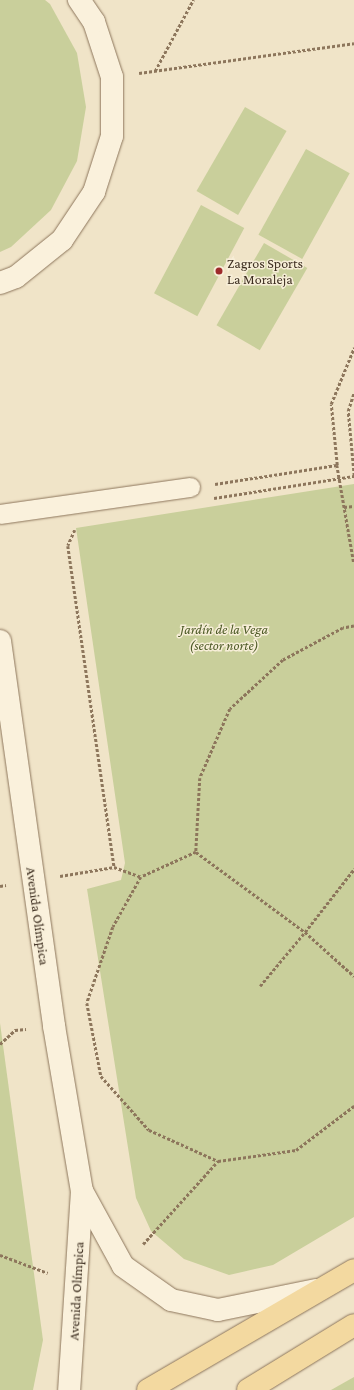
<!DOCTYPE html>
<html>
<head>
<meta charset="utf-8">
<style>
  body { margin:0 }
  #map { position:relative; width:354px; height:1390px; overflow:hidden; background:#f0e4c8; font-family:"Crimson Pro",serif }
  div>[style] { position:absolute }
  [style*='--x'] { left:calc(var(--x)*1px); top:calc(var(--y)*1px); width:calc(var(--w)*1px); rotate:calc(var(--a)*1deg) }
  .green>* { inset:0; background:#c9cf9b; transform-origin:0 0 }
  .path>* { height:2.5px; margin-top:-1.25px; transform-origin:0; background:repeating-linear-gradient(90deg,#8d765c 0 3px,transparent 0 5px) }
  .roads { filter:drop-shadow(0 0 1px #8d765c) drop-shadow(0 0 1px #8d765c) }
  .lane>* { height:19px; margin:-9.5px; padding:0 9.5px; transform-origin:9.5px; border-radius:9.5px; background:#faf1dc }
  .street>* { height:22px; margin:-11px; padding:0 11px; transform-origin:11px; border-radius:11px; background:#faf1dc }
  .primary>* { height:22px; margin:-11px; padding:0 11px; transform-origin:11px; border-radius:11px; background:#f3d9a0 }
  .dots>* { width:11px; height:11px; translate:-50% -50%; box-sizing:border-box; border:2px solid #f7eed8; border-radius:50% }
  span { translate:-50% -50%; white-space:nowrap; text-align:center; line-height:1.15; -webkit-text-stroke:3px #f7eed8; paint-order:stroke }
  .poi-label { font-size:14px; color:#3d2e20 }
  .left { translate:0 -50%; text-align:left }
  .park-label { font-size:14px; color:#4d5a26; font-style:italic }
  .street-label { font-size:14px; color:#3d2e20 }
</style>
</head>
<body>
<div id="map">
  <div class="green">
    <div style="clip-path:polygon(0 0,45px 0,50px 4px,77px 53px,86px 107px,77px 161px,51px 210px,11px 247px,0 252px)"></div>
    <div style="left:245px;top:107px;width:48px;height:97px;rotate:30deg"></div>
    <div style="left:306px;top:149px;width:50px;height:98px;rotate:29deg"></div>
    <div style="left:201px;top:205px;width:49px;height:100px;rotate:28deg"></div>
    <div style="left:264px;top:243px;width:50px;height:95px;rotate:30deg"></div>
    <div style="clip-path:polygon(354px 484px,354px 1217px,273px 1265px,229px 1275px,184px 1259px,151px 1231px,136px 1198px,87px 889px,121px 880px,125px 863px,76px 528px)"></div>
    <div style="clip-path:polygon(0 1023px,43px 1340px,33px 1390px,0 1390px)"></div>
    <div style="clip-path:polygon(354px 1377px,354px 1390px,331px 1390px)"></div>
  </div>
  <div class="path">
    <div style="--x:155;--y:71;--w:81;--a:-61.8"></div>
    <div style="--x:139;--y:73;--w:217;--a:-7.9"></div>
    <div style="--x:337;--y:465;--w:99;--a:80.2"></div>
    <div style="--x:215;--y:484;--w:123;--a:-8.9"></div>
    <div style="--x:337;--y:465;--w:61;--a:-95.6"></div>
    <div style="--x:331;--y:404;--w:61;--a:-67.7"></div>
    <div style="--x:214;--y:498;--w:142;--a:-8.9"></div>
    <div style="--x:354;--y:476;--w:65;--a:-95.3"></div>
    <div style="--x:348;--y:411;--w:19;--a:-72"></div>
    <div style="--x:344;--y:507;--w:10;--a:-6"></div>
    <div style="--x:75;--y:530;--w:17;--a:114"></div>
    <div style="--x:68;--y:546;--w:324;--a:81.8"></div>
    <div style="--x:354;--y:626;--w:11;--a:170"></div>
    <div style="--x:343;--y:628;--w:68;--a:151.9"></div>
    <div style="--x:283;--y:660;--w:72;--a:137.2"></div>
    <div style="--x:230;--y:709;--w:75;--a:113.5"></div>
    <div style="--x:200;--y:778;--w:74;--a:93.1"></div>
    <div style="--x:196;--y:852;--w:60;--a:155.6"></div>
    <div style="--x:141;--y:877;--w:57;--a:119.2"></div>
    <div style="--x:113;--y:927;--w:80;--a:108.9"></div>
    <div style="--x:87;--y:1003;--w:74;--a:79.1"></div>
    <div style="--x:101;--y:1076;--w:72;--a:48.4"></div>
    <div style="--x:149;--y:1130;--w:76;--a:24.2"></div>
    <div style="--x:218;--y:1161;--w:79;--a:-8"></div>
    <div style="--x:296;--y:1150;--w:73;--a:-37.2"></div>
    <div style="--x:196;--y:852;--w:135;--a:36.3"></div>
    <div style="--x:305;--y:932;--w:80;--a:-52.1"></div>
    <div style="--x:60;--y:876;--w:55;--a:-9.5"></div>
    <div style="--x:114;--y:867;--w:29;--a:20"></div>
    <div style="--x:0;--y:886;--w:6;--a:-9"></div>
    <div style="--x:260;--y:986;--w:70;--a:-50.2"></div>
    <div style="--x:305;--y:932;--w:66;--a:41.9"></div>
    <div style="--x:0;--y:1044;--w:21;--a:-43"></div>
    <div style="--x:15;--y:1030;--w:11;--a:-5"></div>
    <div style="--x:143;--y:1244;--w:112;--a:-47.9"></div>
    <div style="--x:0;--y:1255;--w:51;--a:20.6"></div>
  </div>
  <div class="roads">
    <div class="lane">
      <div style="--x:0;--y:514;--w:192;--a:-8.1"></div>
    </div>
    <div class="street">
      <div style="--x:0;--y:283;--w:17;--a:-21"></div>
      <div style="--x:16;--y:277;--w:59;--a:-38.8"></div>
      <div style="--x:62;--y:240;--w:58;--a:-56.3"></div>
      <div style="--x:94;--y:192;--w:59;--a:-72.2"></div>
      <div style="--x:112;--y:136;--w:59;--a:-90"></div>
      <div style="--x:112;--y:77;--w:58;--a:-108.1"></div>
      <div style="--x:94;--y:22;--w:27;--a:-124"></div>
      <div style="--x:0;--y:641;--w:389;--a:82"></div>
      <div style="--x:54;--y:1026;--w:167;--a:80.4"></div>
      <div style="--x:82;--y:1191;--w:199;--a:93.7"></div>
      <div style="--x:82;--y:1191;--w:85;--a:61.3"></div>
      <div style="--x:123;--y:1266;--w:59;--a:35.3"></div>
      <div style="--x:171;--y:1300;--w:48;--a:12"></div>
      <div style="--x:218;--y:1310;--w:100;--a:-11.5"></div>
    </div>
    <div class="primary">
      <div style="--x:148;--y:1390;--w:238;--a:-30.2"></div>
      <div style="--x:248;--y:1390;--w:124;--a:-31.5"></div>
    </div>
  </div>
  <div class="dots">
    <div style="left:219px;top:271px;background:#9e2a2b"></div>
  </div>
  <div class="poi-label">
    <span class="left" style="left:227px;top:271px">Zagros Sports<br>La Moraleja</span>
  </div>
  <div class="park-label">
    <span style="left:224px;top:637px">Jardín de la Vega<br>(sector norte)</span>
  </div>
  <div class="street-label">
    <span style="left:38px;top:916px;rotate:82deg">Avenida Olímpica</span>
    <span style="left:76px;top:1291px;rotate:-87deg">Avenida Olímpica</span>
  </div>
</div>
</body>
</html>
